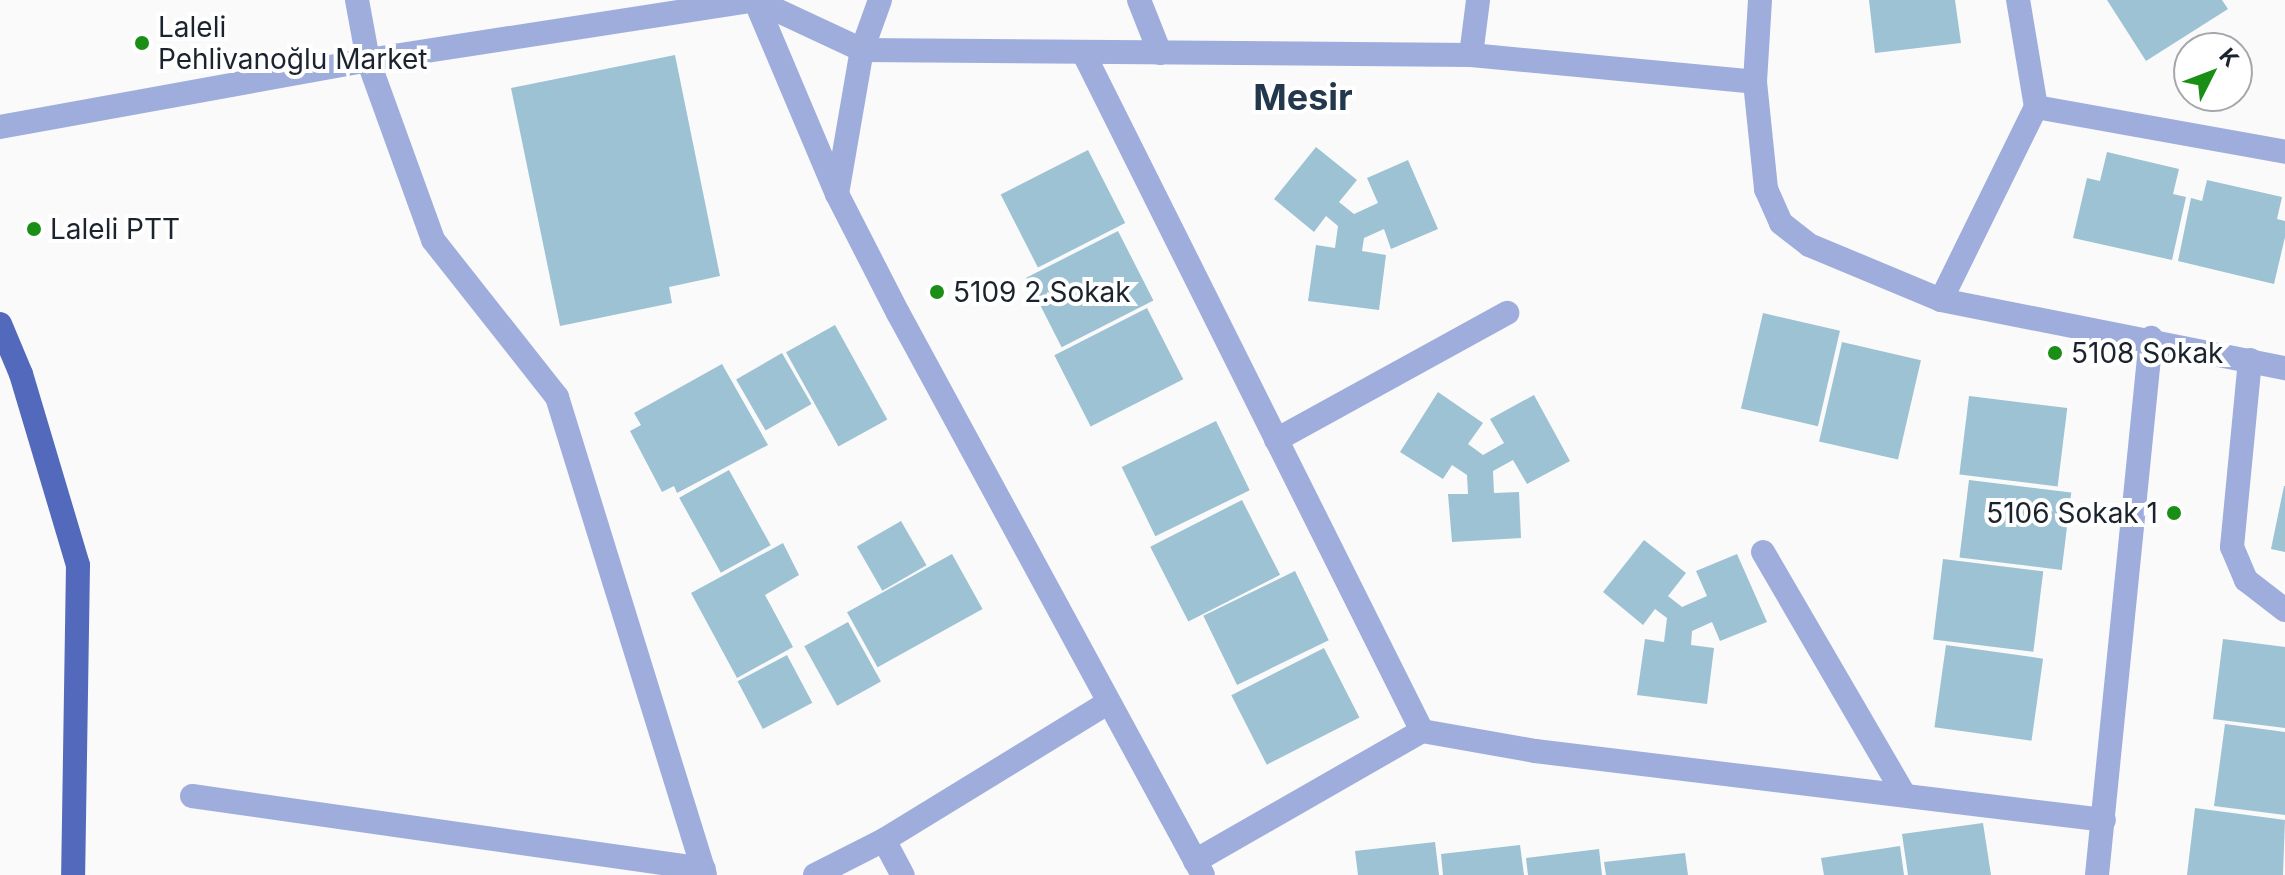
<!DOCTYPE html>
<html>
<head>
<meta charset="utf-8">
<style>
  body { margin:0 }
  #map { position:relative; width:2285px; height:875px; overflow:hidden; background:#fafafa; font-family:Inter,sans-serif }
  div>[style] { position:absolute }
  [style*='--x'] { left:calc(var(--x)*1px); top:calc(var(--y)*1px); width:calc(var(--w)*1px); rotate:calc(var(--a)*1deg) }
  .building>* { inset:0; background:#9dc2d3; transform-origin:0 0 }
  .service>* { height:24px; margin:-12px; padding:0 12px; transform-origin:12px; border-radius:12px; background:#9eaddc }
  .minor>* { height:24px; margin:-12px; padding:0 12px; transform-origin:12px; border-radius:12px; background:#9eaddc }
  .primary>* { height:24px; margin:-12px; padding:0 12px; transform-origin:12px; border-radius:12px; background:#5369bc }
  .dots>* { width:22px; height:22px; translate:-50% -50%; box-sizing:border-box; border:4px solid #fff; border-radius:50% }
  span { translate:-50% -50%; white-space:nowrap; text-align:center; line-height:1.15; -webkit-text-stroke:8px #fff; paint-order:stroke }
  .poi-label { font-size:28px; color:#1b242e }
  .left { translate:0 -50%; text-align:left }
  .right { translate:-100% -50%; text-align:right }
  .district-label { font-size:36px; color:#23384d; font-weight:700 }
  .north { position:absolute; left:2173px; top:32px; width:80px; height:80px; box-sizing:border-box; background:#fff; border:2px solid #a4a7ab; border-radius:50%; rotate:48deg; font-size:22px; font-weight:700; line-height:32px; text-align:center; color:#1b242e }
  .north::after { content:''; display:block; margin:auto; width:28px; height:36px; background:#1b8e16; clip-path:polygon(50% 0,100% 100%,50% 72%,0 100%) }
</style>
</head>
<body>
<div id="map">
  <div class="building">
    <div style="clip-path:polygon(1869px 0,1955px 0,1961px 43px,1875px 53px)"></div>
    <div style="clip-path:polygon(2107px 0,2222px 0,2228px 9px,2146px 61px)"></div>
    <div style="clip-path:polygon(675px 55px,720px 276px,669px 287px,672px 303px,560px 326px,511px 88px)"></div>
    <div style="clip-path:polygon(1316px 147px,1357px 180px,1339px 202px,1354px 214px,1378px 203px,1367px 178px,1408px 160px,1438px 229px,1391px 249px,1384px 229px,1364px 238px,1362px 251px,1386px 255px,1379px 310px,1308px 301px,1316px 245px,1335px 248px,1338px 226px,1326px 216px,1314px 232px,1274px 199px)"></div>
    <div style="left:1088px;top:150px;width:82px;height:98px;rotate:63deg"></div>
    <div style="clip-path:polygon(2107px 152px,2179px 169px,2173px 194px,2186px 197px,2172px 260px,2073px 238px,2087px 178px,2100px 181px)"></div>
    <div style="clip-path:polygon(2207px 180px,2282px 197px,2277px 219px,2285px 221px,2285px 237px,2274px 284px,2178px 261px,2191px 198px,2202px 201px)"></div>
    <div style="left:1118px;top:231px;width:78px;height:103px;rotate:63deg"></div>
    <div style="left:1147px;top:308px;width:80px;height:104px;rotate:63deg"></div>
    <div style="left:1763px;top:313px;width:79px;height:98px;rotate:13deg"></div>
    <div style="left:835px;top:325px;width:108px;height:56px;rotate:61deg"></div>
    <div style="left:1842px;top:342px;width:81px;height:102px;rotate:13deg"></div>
    <div style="left:782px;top:353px;width:59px;height:53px;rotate:60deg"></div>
    <div style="clip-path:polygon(722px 364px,768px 445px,677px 493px,674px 486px,662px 492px,630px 431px,641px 425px,634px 413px)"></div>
    <div style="clip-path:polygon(1438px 392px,1483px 423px,1468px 444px,1483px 455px,1504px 443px,1490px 419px,1534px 395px,1570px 461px,1527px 484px,1513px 460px,1493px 471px,1494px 493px,1519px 492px,1521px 538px,1452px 542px,1448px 494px,1468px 494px,1467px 475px,1452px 465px,1443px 479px,1400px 452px)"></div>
    <div style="left:1969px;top:396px;width:99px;height:79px;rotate:7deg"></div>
    <div style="left:1216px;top:421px;width:77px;height:105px;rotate:64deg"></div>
    <div style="left:729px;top:470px;width:86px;height:57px;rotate:61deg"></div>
    <div style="left:1969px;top:480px;width:103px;height:78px;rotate:7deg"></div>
    <div style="clip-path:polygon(2284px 486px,2285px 486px,2285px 552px,2271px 549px)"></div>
    <div style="left:1242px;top:500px;width:84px;height:103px;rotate:63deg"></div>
    <div style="left:901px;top:521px;width:51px;height:51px;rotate:60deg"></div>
    <div style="clip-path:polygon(1644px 540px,1686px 573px,1668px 596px,1682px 607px,1707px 596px,1696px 571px,1737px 554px,1767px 622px,1720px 641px,1712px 622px,1692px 631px,1691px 645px,1714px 648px,1707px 704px,1637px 695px,1645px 639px,1664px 642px,1667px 618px,1655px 609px,1643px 625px,1603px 592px)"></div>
    <div style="clip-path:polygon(783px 543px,799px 575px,765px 595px,793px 647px,737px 678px,691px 593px)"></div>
    <div style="left:952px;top:554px;width:63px;height:120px;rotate:61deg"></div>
    <div style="left:1943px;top:559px;width:101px;height:81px;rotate:7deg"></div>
    <div style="left:1295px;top:571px;width:77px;height:102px;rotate:64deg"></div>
    <div style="left:848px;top:622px;width:68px;height:50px;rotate:61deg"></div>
    <div style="clip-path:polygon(2223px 639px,2285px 647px,2285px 728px,2213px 719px)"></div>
    <div style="left:1946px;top:645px;width:98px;height:83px;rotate:8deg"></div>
    <div style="left:1324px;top:648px;width:78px;height:104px;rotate:63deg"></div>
    <div style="left:787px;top:655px;width:54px;height:56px;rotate:62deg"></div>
    <div style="clip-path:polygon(2225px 724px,2285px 732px,2285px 815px,2214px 806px)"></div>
    <div style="clip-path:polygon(2195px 808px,2285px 820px,2283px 875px,2187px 875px)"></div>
    <div style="clip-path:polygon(1983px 823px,1991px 875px,1908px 875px,1902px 834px)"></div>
    <div style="clip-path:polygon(1435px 842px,1439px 875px,1358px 875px,1355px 851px)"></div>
    <div style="clip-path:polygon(1520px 845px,1524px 875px,1443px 875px,1441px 854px)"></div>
    <div style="clip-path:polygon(1900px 846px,1904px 875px,1824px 875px,1821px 858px)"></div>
    <div style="clip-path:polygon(1599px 849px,1602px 875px,1528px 875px,1526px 858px)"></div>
    <div style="clip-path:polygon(1685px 853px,1688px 875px,1606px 875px,1604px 862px)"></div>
  </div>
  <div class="service">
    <div style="--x:2250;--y:360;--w:188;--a:95.5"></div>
    <div style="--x:2232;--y:547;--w:36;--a:67"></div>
    <div style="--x:2246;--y:580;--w:49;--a:37.6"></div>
    <div style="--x:1276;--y:440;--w:264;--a:-28.8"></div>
    <div style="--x:1763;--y:552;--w:280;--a:59.8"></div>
  </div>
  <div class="minor">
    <div style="--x:357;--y:0;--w:61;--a:79.6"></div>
    <div style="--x:368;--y:60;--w:191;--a:70.1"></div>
    <div style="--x:433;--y:240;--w:200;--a:51.7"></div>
    <div style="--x:557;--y:397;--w:500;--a:72.8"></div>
    <div style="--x:755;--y:0;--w:211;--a:67.1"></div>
    <div style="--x:837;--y:194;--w:134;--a:62.9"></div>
    <div style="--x:898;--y:313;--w:639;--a:61.51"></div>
    <div style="--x:1139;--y:0;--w:57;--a:68.4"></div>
    <div style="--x:1760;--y:0;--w:82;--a:93.5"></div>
    <div style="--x:1755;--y:82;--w:108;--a:84.1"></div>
    <div style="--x:1766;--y:189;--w:37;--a:66"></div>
    <div style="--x:1781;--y:223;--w:36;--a:38"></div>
    <div style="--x:1809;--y:245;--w:143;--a:22.6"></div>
    <div style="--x:1941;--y:300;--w:351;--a:11.2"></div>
    <div style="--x:1083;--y:52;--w:759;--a:63.47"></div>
    <div style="--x:1471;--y:55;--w:55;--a:-82.7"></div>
    <div style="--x:2036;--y:107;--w:253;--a:10.2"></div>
    <div style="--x:0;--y:127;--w:374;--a:-10.3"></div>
    <div style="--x:368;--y:60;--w:392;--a:-8.8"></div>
    <div style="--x:755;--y:0;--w:118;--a:25"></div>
    <div style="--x:862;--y:50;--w:609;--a:0.47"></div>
    <div style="--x:1471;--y:55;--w:285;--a:5.4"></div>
    <div style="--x:837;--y:194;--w:146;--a:-80.2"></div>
    <div style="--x:862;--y:50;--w:53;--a:-70.2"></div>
    <div style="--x:1941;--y:300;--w:215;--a:-63.8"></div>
    <div style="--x:2036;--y:107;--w:109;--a:-99.5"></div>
    <div style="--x:192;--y:796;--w:517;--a:8.11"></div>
    <div style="--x:884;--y:840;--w:40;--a:62"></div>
    <div style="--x:1195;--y:861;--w:262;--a:-29.8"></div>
    <div style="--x:1422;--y:731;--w:115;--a:10"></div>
    <div style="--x:1535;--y:751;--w:573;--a:6.91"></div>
    <div style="--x:815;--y:875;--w:77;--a:-26.9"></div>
    <div style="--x:884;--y:840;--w:263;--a:-31.5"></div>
    <div style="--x:2097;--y:875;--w:540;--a:-84.26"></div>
  </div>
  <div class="primary">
    <div style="--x:0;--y:324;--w:54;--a:67.2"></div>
    <div style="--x:21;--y:374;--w:199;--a:73.4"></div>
    <div style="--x:78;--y:565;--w:310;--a:90.9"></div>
  </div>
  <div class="dots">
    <div style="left:142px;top:43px;background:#1b8e16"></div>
    <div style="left:34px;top:229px;background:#1b8e16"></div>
    <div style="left:937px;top:292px;background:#1b8e16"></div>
    <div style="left:2055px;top:353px;background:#1b8e16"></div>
    <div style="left:2174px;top:513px;background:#1b8e16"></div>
  </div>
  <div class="poi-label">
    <span class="left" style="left:158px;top:43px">Laleli<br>Pehlivanoğlu Market</span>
    <span class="left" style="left:50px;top:229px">Laleli PTT</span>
    <span class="left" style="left:953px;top:292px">5109 2.Sokak</span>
    <span class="left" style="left:2071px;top:353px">5108 Sokak</span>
    <span class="right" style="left:2158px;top:513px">5106 Sokak 1</span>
  </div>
  <div class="district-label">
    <span style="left:1303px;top:98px">Mesir</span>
  </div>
  <div class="north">K</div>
</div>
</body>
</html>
